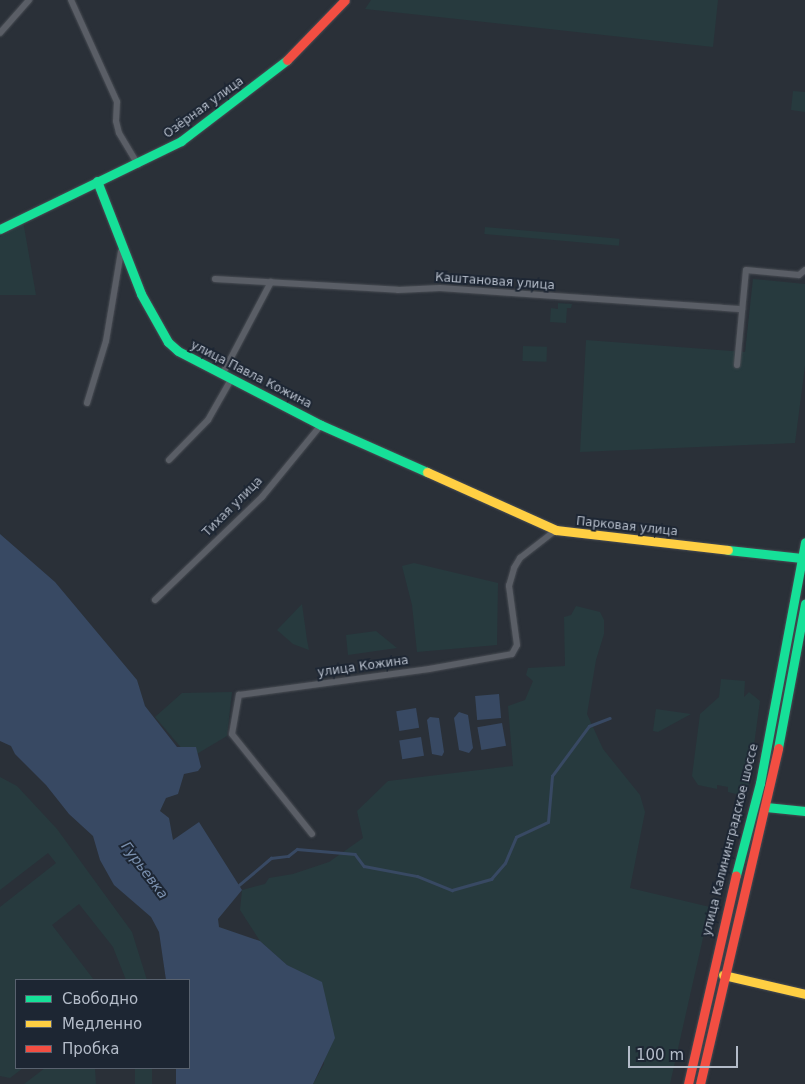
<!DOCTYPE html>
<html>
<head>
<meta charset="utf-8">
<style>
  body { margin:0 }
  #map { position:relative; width:805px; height:1084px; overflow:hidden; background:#2a3038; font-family:"DejaVu Sans",sans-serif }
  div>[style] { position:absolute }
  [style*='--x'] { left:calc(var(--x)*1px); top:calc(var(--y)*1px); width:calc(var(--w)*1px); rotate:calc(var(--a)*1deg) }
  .green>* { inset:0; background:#273a3e; transform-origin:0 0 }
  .water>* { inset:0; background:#384963; transform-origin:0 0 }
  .stream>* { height:2.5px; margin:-1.25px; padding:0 1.25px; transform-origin:1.25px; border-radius:1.25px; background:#384963 }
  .roads { filter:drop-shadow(0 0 1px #484c53) drop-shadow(0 0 1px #484c53) }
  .street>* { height:6px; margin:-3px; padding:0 3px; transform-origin:3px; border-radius:3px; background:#5a5e66 }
  .fast>* { height:9px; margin:-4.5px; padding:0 4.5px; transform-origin:4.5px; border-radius:4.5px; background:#16e098 }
  .slow>* { height:9px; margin:-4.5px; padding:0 4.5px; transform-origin:4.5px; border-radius:4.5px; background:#ffcf43 }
  .jam>* { height:9px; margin:-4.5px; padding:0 4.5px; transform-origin:4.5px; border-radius:4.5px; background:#f24e42 }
  span { translate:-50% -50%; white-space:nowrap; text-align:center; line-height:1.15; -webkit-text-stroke:4px #1d2633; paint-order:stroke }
  .street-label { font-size:12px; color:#b4bcc9 }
  .water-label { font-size:14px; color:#7c92b1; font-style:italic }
  .legend { position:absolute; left:15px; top:979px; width:175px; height:90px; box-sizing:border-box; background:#1d2633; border:1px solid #59626f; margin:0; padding:6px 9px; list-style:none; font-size:15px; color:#b4bcc9 }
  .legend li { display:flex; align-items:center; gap:10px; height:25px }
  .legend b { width:25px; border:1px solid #59626f }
  .scale { position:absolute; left:628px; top:1046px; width:110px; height:22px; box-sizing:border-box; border:2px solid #b4bcc9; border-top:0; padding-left:6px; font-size:15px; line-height:18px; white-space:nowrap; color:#b4bcc9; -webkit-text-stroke:4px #1d2633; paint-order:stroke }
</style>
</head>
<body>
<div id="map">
  <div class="green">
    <div style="clip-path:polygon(371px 0,718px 0,713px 47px,365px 9px)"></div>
    <div style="clip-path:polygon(793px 91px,805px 92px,805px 112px,791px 110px)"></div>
    <div style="clip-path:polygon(23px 221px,36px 295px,0 295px,0 237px)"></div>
    <div style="left:485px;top:227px;width:135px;height:7px;rotate:5deg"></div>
    <div style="clip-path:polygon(753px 279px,805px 284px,805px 366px,795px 443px,580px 452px,586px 340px,745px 352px)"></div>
    <div style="clip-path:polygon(558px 303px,572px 304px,571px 308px,567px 308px,566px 323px,550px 322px,551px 308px,558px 309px)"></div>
    <div style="left:523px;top:346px;width:24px;height:15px;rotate:2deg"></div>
    <div style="clip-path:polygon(414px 563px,498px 583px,497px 645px,417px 652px,412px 605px,402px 566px)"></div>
    <div style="clip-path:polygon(302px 604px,307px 640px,309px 650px,293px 644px,277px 630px)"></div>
    <div style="clip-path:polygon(576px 606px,600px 612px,604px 620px,604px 634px,596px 660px,587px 714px,603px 749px,640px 795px,645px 812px,630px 888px,710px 907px,670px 1084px,313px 1084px,324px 1064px,322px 983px,287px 965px,260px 941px,240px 910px,242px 890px,265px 884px,269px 878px,293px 874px,329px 862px,363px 838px,357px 811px,388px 781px,513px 766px,508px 706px,525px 700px,533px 681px,526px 675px,528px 668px,565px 666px,564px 617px,571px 615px)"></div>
    <div style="clip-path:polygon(376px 631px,397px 648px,348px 655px,346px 635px)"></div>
    <div style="clip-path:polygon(721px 679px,745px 681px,744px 697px,749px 692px,760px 701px,748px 789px,740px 795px,728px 792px,728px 787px,717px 785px,717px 789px,698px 785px,692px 776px,700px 714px,719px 697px)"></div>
    <div style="clip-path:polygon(232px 692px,227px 736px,190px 758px,155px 717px,182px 693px)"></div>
    <div style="clip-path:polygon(656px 709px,691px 714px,658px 732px,653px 731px)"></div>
    <div style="clip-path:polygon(0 777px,17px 786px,57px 829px,132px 932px,147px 980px,126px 980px,113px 947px,79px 904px,52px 925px,94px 980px,16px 980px,16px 1068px,23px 1068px,10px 1078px,0 1076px,0 907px,56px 863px,48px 853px,0 890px)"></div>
    <div style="clip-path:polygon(45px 1068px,95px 1068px,96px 1084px,24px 1084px)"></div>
    <div style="left:135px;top:1068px;width:17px;height:16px"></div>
  </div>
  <div class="water">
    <div style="clip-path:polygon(0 534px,55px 582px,137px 680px,145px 706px,177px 747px,196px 747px,201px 767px,198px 771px,184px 774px,178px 794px,166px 798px,160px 811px,169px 818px,173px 840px,199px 822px,242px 890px,218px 919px,219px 927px,260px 941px,287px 965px,322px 982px,335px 1038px,313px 1084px,176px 1084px,176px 1068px,189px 1068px,189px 980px,166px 980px,159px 932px,151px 917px,114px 885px,100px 860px,93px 836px,69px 814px,46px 785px,15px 754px,11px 746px,0 741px)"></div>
    <div style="left:499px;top:694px;width:24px;height:24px;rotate:85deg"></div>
    <div style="left:416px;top:708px;width:20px;height:20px;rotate:81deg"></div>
    <div style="clip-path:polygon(459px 712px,468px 715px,473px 748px,469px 753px,459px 750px,454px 718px)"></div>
    <div style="clip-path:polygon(430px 717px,439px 718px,444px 752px,442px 756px,432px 754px,427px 720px)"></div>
    <div style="left:502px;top:723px;width:23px;height:25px;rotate:80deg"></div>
    <div style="left:421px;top:737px;width:19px;height:22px;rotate:81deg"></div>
  </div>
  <div class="stream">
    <div style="--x:239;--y:885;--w:42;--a:-40.2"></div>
    <div style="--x:271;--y:858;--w:17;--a:-7"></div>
    <div style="--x:288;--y:856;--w:11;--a:-38"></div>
    <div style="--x:297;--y:849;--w:58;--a:4.9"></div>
    <div style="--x:355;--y:854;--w:15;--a:53"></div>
    <div style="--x:364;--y:866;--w:54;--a:10.7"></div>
    <div style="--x:417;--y:876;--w:38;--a:22"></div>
    <div style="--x:452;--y:890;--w:41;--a:-15.8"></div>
    <div style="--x:491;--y:879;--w:21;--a:-49"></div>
    <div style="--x:505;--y:863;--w:28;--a:-67"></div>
    <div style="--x:516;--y:837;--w:35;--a:-25"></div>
    <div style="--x:548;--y:822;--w:46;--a:-85"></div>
    <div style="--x:552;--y:776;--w:62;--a:-53.5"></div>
    <div style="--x:589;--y:726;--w:22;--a:-21"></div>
  </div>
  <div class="roads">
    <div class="street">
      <div style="--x:71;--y:0;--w:112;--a:65.7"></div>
      <div style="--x:117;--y:102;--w:19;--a:93"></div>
      <div style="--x:116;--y:121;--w:12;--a:76"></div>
      <div style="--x:119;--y:133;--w:37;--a:59"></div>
      <div style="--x:0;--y:33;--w:44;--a:-48.7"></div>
      <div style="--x:215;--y:279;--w:183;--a:3.4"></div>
      <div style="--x:398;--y:290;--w:42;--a:-2.7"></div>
      <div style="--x:440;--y:288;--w:303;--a:4"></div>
      <div style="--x:737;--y:365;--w:95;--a:-84.6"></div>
      <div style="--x:746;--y:270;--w:53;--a:5.4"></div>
      <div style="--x:799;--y:275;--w:8;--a:-40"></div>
      <div style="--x:223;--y:373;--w:103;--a:-62.2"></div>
      <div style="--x:87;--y:403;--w:65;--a:-73"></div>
      <div style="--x:106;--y:341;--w:91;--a:-80.5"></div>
      <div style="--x:169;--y:460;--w:56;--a:-45.7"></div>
      <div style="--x:208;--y:420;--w:48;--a:-60.3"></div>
      <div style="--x:155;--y:600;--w:149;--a:-43.9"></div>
      <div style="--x:262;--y:497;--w:93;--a:-50.7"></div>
      <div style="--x:312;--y:834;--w:128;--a:-128.7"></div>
      <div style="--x:232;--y:734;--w:40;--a:-80"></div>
      <div style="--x:239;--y:695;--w:192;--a:-7.8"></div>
      <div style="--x:429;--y:669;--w:84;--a:-10.2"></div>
      <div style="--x:512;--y:654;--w:10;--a:-61"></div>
      <div style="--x:517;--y:645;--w:60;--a:-97.7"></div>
      <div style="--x:509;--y:586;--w:19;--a:-74"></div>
      <div style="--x:514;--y:568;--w:12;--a:-59"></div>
      <div style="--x:520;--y:558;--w:46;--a:-37.9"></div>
    </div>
    <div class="fast">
      <div style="--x:97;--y:181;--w:121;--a:68.7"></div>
      <div style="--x:141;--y:294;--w:55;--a:60.6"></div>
      <div style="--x:168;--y:342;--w:13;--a:42"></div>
      <div style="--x:178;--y:351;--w:161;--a:27.4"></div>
      <div style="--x:321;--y:425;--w:116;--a:23.9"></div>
      <div style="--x:0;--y:229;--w:201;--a:-25.9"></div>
      <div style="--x:181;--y:141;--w:133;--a:-37.4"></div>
      <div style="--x:728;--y:550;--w:74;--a:6.2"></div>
      <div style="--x:778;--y:748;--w:147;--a:-79.4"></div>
      <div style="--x:766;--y:807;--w:39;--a:6"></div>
      <div style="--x:736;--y:875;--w:95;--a:-75.4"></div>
      <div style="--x:760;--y:783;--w:245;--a:-79.4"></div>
    </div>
    <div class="slow">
      <div style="--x:427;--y:472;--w:141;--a:24.2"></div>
      <div style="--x:556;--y:530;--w:173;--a:6.6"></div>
      <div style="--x:723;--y:975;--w:84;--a:13"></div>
    </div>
    <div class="jam">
      <div style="--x:287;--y:60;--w:83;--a:-46"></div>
      <div style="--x:688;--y:1084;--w:214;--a:-77.1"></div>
      <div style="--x:700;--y:1084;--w:345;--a:-76.9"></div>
    </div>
  </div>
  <div class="street-label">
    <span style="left:204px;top:108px;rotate:-36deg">Озёрная улица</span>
    <span style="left:495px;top:282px;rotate:4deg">Каштановая улица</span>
    <span style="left:251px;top:375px;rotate:27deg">улица Павла Кожина</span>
    <span style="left:233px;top:507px;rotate:-45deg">Тихая улица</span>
    <span style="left:627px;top:527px;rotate:6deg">Парковая улица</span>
    <span style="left:363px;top:667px;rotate:-8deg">улица Кожина</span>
    <span style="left:731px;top:840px;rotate:-76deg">улица Калининградское шоссе</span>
  </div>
  <div class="water-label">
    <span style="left:145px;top:870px;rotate:53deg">Гурьевка</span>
  </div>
  <ul class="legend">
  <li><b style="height:6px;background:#16e098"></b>Свободно</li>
  <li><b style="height:6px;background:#ffcf43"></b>Медленно</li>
  <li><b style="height:6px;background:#f24e42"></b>Пробка</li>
  </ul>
  <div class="scale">100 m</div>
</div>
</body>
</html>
